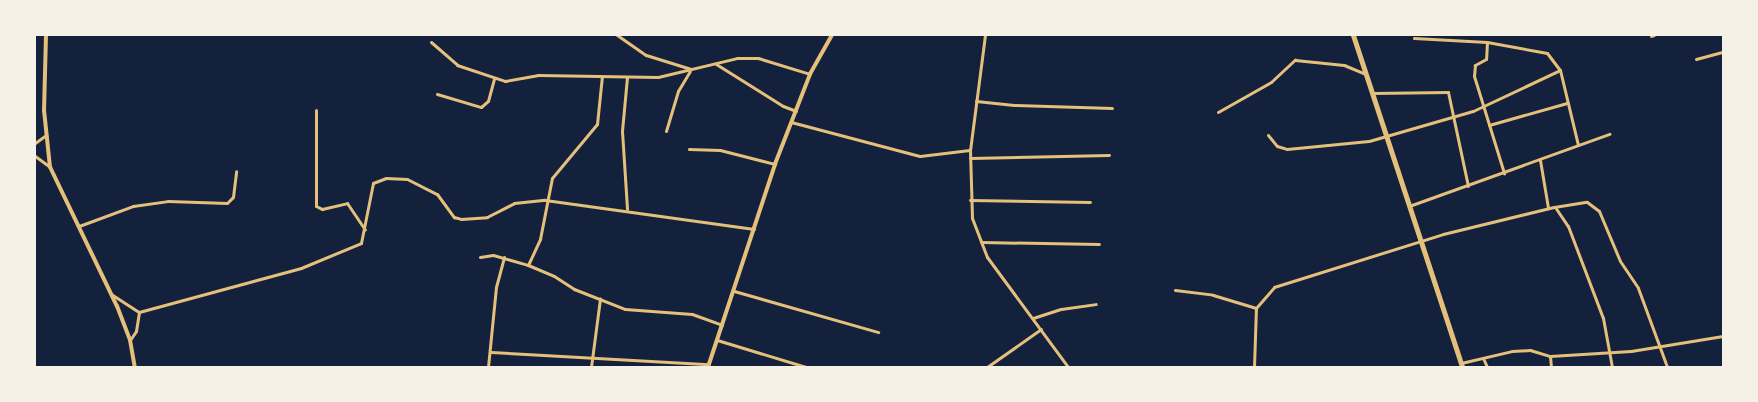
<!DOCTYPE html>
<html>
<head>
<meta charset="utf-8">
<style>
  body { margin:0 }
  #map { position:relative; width:1758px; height:402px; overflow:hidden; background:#14213d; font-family:"Roboto Condensed",sans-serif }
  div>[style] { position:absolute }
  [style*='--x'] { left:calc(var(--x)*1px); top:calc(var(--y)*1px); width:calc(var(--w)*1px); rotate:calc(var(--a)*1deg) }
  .minor>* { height:3px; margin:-1.5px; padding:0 1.5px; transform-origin:1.5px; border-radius:1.5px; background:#e5c07b }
  .tertiary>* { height:4px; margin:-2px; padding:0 2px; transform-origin:2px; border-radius:2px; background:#e5c07b }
  .trunk>* { height:5px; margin:-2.5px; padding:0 2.5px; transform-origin:2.5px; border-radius:2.5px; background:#e5c07b }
  span { translate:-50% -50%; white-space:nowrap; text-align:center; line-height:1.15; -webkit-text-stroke:5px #f6f1e7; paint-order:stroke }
  .frame { position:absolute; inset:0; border:36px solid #f6f1e7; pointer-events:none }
</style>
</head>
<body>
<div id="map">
  <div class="minor">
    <div style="--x:617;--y:35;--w:35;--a:35"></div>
    <div style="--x:646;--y:55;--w:47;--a:17.3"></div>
    <div style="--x:985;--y:35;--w:116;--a:97.4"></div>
    <div style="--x:970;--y:150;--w:68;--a:88.3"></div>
    <div style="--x:972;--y:218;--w:42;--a:69"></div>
    <div style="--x:987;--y:257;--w:137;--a:53.6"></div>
    <div style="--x:1651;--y:36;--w:3;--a:-18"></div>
    <div style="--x:1414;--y:38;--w:73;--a:3.1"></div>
    <div style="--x:1487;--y:42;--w:61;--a:10.4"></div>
    <div style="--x:1547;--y:53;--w:21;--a:53"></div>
    <div style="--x:1560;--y:70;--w:77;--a:76.5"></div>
    <div style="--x:431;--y:42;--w:35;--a:41"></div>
    <div style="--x:457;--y:65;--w:51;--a:18.4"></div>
    <div style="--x:505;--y:81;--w:34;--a:-10"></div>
    <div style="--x:538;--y:75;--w:120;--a:1"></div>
    <div style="--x:658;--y:77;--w:81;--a:-13.5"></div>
    <div style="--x:737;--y:58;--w:21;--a:0"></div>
    <div style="--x:758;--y:58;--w:54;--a:17.1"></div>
    <div style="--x:1487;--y:42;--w:17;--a:93"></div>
    <div style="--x:1486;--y:59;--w:13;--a:151"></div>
    <div style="--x:1475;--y:65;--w:11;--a:95"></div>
    <div style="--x:1474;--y:76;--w:102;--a:72.8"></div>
    <div style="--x:1696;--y:59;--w:28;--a:-15"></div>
    <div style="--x:716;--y:64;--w:79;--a:32.1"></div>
    <div style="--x:783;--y:106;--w:14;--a:21"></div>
    <div style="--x:627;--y:77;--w:54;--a:95.3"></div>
    <div style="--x:622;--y:131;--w:78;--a:86.3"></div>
    <div style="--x:1373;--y:93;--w:75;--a:-0.8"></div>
    <div style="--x:1448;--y:92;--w:96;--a:78"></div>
    <div style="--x:437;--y:94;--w:46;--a:16.5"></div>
    <div style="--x:481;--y:107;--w:9;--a:-41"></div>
    <div style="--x:488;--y:101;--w:23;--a:-75"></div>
    <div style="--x:976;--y:101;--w:38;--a:6"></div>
    <div style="--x:1014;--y:105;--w:98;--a:1.8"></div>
    <div style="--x:316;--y:110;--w:96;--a:90"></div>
    <div style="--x:316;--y:206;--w:7;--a:27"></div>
    <div style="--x:322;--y:209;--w:26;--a:-13"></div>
    <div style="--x:347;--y:203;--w:32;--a:56"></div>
    <div style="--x:1218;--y:112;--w:61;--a:-29.5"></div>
    <div style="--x:1271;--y:82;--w:33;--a:-43"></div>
    <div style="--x:1295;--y:60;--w:49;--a:5.8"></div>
    <div style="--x:1344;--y:65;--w:23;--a:23"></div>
    <div style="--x:791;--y:122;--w:133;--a:14.8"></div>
    <div style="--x:920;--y:156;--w:50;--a:-6.8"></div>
    <div style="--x:1489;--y:125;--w:81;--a:-15.8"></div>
    <div style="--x:666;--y:131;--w:42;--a:-73.3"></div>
    <div style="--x:678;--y:91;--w:23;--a:-59"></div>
    <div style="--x:1268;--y:135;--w:14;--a:51"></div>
    <div style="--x:1277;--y:146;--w:10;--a:17"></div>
    <div style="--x:1287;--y:149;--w:82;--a:-5.6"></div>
    <div style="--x:1369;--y:141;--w:108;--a:-16.1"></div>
    <div style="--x:1473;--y:111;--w:96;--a:-25.2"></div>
    <div style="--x:35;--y:143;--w:14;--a:-36"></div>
    <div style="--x:689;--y:149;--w:31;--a:2"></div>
    <div style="--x:720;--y:150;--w:57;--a:14.3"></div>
    <div style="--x:35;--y:156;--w:19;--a:36"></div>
    <div style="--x:970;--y:158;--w:139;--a:-1.2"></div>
    <div style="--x:1540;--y:160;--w:49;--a:80.5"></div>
    <div style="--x:970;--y:200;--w:120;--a:1"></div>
    <div style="--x:1409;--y:206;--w:213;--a:-19.8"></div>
    <div style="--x:1555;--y:207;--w:23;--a:56"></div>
    <div style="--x:1568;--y:226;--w:98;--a:69.2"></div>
    <div style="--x:1603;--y:318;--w:50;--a:79.6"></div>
    <div style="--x:79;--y:226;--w:58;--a:-20.3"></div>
    <div style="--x:133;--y:206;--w:35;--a:-8"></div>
    <div style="--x:168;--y:201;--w:59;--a:1.9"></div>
    <div style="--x:227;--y:203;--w:8;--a:-45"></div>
    <div style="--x:233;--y:197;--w:26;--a:-83"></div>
    <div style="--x:981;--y:242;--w:118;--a:1"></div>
    <div style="--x:480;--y:257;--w:13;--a:-9"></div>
    <div style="--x:493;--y:255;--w:36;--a:16"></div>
    <div style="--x:528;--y:265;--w:28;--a:23"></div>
    <div style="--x:554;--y:276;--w:24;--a:33"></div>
    <div style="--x:574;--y:289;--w:55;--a:21.4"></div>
    <div style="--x:625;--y:309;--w:67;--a:4.3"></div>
    <div style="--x:692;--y:314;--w:32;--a:20"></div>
    <div style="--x:528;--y:265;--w:29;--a:-65"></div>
    <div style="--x:540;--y:239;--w:62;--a:-78.9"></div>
    <div style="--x:552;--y:178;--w:70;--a:-50.2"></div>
    <div style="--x:597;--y:124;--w:48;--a:-84.1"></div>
    <div style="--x:1175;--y:290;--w:38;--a:7"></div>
    <div style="--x:1213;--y:295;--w:45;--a:16.8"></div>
    <div style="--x:734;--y:291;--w:150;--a:15.9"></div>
    <div style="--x:111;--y:294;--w:33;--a:33"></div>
    <div style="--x:139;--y:312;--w:168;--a:-15.2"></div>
    <div style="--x:301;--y:268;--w:65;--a:-22.6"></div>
    <div style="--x:361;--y:243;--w:61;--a:-78.7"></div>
    <div style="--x:373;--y:183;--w:14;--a:-21"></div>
    <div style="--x:386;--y:178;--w:21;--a:3"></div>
    <div style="--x:407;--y:179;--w:34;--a:27"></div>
    <div style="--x:437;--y:194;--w:29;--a:54"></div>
    <div style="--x:454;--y:217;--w:7;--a:16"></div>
    <div style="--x:461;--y:219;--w:26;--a:-4"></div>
    <div style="--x:487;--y:217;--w:30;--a:-27"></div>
    <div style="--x:514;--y:203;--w:31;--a:-6"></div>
    <div style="--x:545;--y:200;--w:211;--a:7.9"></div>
    <div style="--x:1033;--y:318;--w:29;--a:-18"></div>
    <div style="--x:1061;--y:309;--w:35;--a:-8"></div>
    <div style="--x:130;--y:340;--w:11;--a:-56"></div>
    <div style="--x:136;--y:331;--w:19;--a:-81"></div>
    <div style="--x:717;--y:340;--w:93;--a:16.9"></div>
    <div style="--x:491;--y:352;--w:218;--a:3.2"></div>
    <div style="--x:1550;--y:356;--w:11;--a:85"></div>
    <div style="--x:1483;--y:358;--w:10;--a:66"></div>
    <div style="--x:1461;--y:363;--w:52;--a:-13.2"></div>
    <div style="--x:1512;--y:351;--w:18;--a:-3"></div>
    <div style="--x:1530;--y:350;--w:21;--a:17"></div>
    <div style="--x:1550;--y:356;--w:81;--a:-3.5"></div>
    <div style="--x:1631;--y:351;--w:93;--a:-9.3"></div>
    <div style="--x:488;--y:367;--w:80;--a:-84.3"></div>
    <div style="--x:496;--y:287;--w:31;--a:-75"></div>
    <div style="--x:591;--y:367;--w:69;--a:-82.5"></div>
    <div style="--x:987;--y:367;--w:66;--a:-35.1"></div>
    <div style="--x:1254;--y:367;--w:59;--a:-88.1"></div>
    <div style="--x:1256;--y:308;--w:28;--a:-49"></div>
    <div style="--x:1274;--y:287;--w:177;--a:-17.4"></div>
    <div style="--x:1443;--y:234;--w:114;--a:-13.7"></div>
    <div style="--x:1554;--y:207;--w:33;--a:-9"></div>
    <div style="--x:1587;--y:202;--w:15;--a:37"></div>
    <div style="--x:1599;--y:211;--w:54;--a:67.2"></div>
    <div style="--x:1620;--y:261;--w:32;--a:56"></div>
    <div style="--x:1638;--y:288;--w:84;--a:69.8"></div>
  </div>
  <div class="tertiary">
    <div style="--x:46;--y:35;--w:75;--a:91.5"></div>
    <div style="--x:44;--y:110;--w:57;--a:84"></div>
    <div style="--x:50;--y:167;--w:154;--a:64.3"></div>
    <div style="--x:117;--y:306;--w:36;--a:69"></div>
    <div style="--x:130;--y:340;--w:27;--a:80"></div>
    <div style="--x:708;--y:367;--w:214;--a:-71.7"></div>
    <div style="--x:775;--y:164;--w:97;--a:-68.7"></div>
    <div style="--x:810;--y:74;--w:45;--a:-60.6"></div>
  </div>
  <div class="trunk">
    <div style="--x:1353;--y:35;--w:349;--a:71.8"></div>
  </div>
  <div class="frame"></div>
</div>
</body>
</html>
